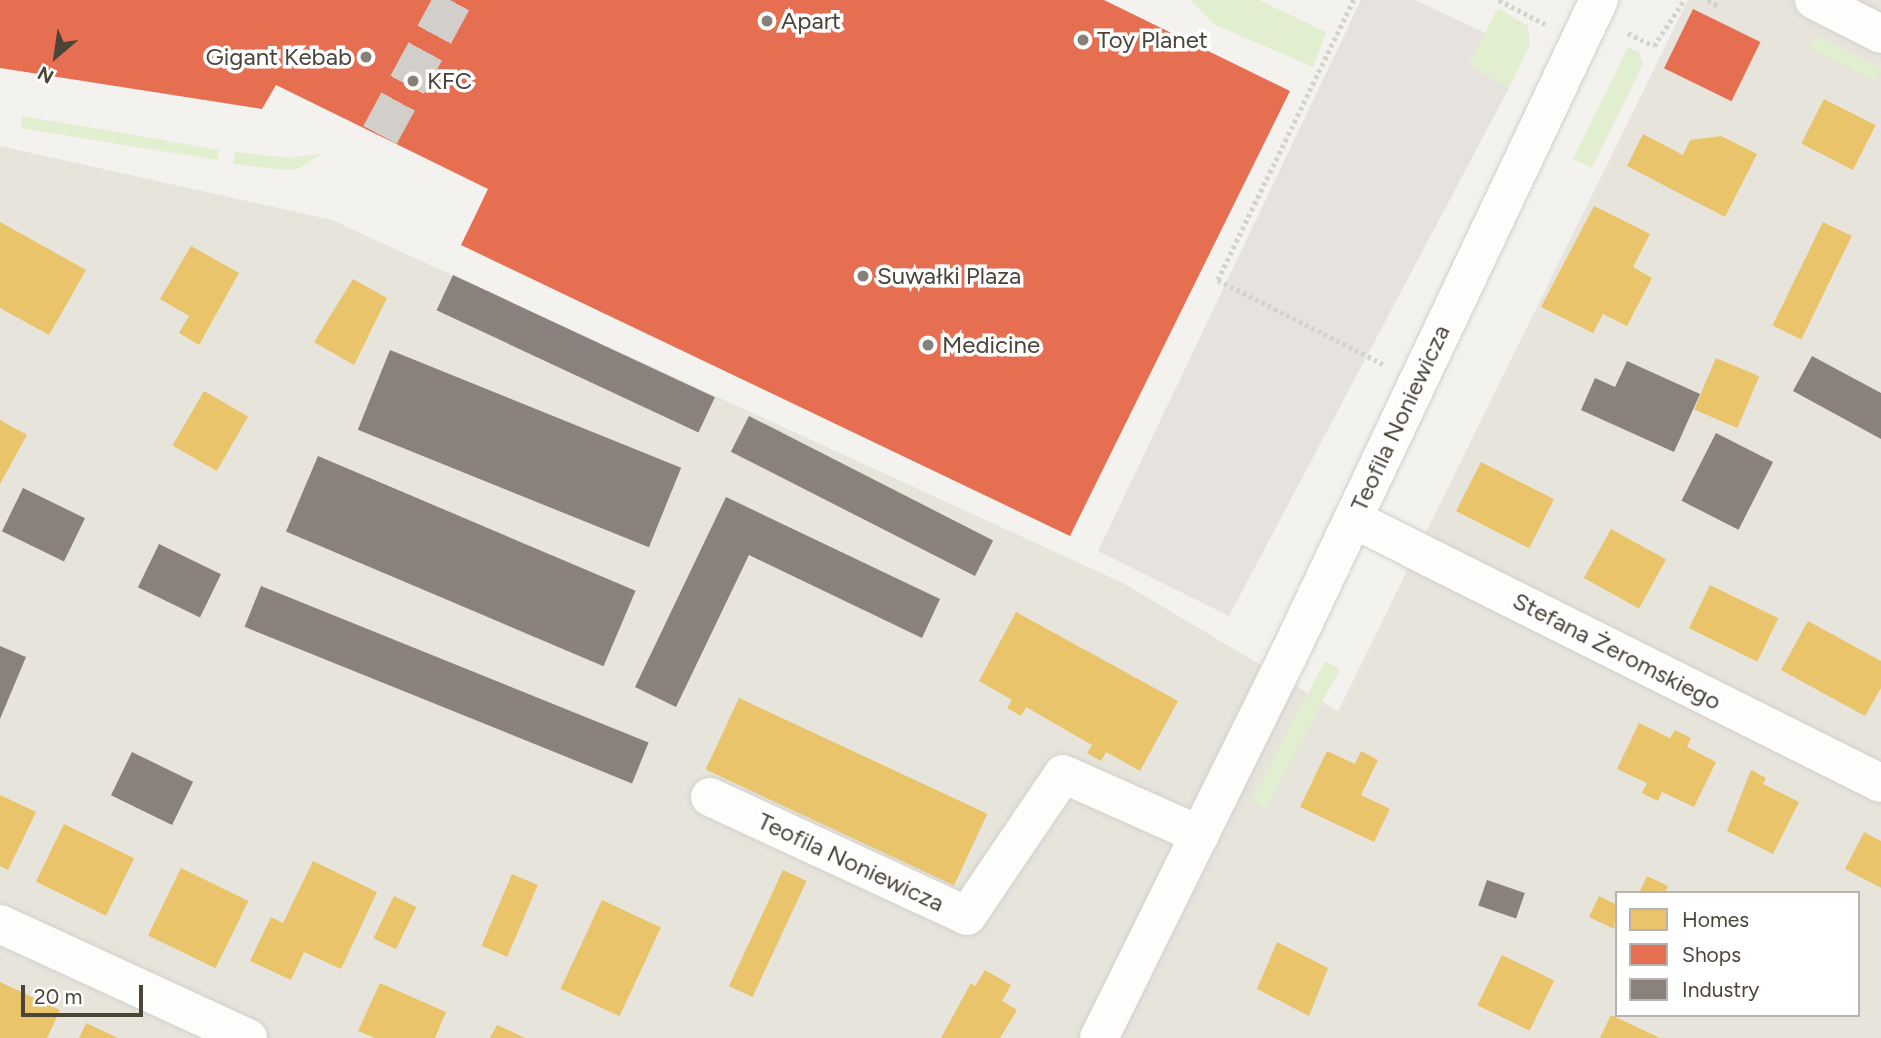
<!DOCTYPE html>
<html>
<head>
<meta charset="utf-8">
<style>
  body { margin:0 }
  #map { position:relative; width:1881px; height:1038px; overflow:hidden; background:#f4f2ee; font-family:Figtree,sans-serif }
  div>[style] { position:absolute }
  [style*='--x'] { left:calc(var(--x)*1px); top:calc(var(--y)*1px); width:calc(var(--w)*1px); rotate:calc(var(--a)*1deg) }
  .residential>* { inset:0; background:#e7e4dc }
  .green>* { inset:0; background:#e1eecf; transform-origin:0 0 }
  .parking>* { inset:0; background:#e6e3df }
  .homes>* { inset:0; background:#e9c46a; transform-origin:0 0 }
  .shops>* { inset:0; background:#e76f51; transform-origin:0 0 }
  .industry>* { inset:0; background:#8a817c; transform-origin:0 0 }
  .minor-tunnel>* { height:38px; margin-top:-19px; transform-origin:0; background:repeating-linear-gradient(90deg,#d2cfca 0 38px,transparent 0 57px) }
  .path>* { height:4.5px; margin-top:-2.25px; transform-origin:0; background:repeating-linear-gradient(90deg,#d3d2cc 0 3.5px,transparent 0 7px) }
  .roads { filter:drop-shadow(0 0 2px #d2d0cb) drop-shadow(0 0 2px #d2d0cb) }
  .minor>* { height:38px; margin:-19px; padding:0 19px; transform-origin:19px; border-radius:19px; background:#fdfdfc }
  .dots>* { width:19px; height:19px; translate:-50% -50%; box-sizing:border-box; border:4px solid #fff; border-radius:50% }
  span { translate:-50% -50%; white-space:nowrap; text-align:center; line-height:1.15; -webkit-text-stroke:7px #fff; paint-order:stroke }
  .poi-label { font-size:24px; color:#4b4439 }
  .left { translate:0 -50%; text-align:left }
  .right { translate:-100% -50%; text-align:right }
  .street-label { font-size:24px; color:#4b4439 }
  .legend { position:absolute; left:1615px; top:891px; width:245px; height:126px; box-sizing:border-box; background:#fff; border:2px solid #b7b4b0; margin:0; padding:9px 12px; list-style:none; font-size:21px; color:#4b4439 }
  .legend li { display:flex; align-items:center; gap:14px; height:35px }
  .legend b { width:35px; border:2px solid #b7b4b0 }
  .north { position:absolute; left:21px; top:21px; width:70px; height:70px; -webkit-text-stroke:5px #fff; paint-order:stroke; rotate:209deg; font-size:19px; font-weight:700; line-height:28px; text-align:center; color:#4b4439 }
  .north::after { content:''; display:block; margin:auto; width:24px; height:32px; background:#4b4439; clip-path:polygon(50% 0,100% 100%,50% 72%,0 100%) }
  .scale { position:absolute; left:21px; top:985px; width:122px; height:32px; box-sizing:border-box; border:4px solid #4b4439; border-top:0; padding-left:9px; font-size:21px; line-height:24px; white-space:nowrap; color:#4b4439; -webkit-text-stroke:5px #fff; paint-order:stroke }
</style>
</head>
<body>
<div id="map">
  <div class="residential">
    <div style="clip-path:polygon(evenodd,1688px 0,1881px 0,1881px 1038px,0 1038px,0 146px,332px 220px,1123px 583px,1338px 711px,1688px 0,1617px 893px,1858px 893px,1858px 1015px,1617px 1015px,1617px 893px)"></div>
  </div>
  <div class="green">
    <div style="clip-path:polygon(1191px 0,1259px 0,1326px 32px,1313px 67px,1213px 24px)"></div>
    <div style="clip-path:polygon(1498px 8px,1528px 26px,1530px 45px,1509px 88px,1468px 65px)"></div>
    <div style="left:1815px;top:35px;width:74px;height:14px;rotate:27deg"></div>
    <div style="clip-path:polygon(1628px 47px,1639px 52px,1643px 64px,1592px 168px,1573px 159px)"></div>
    <div style="clip-path:polygon(22px 116px,106px 130px,219px 150px,217px 160px,21px 128px)"></div>
    <div style="clip-path:polygon(235px 152px,289px 158px,323px 153px,298px 169px,283px 170px,233px 164px)"></div>
    <div style="left:1325px;top:661px;width:17px;height:158px;rotate:28deg"></div>
  </div>
  <div class="parking">
    <div style="clip-path:polygon(1361px 0,1415px 0,1485px 33px,1468px 65px,1509px 88px,1229px 616px,1098px 551px)"></div>
  </div>
  <div class="homes">
    <div style="left:1824px;top:99px;width:58px;height:50px;rotate:27deg"></div>
    <div style="clip-path:polygon(1643px 134px,1683px 155px,1690px 140px,1721px 136px,1757px 154px,1725px 217px,1627px 166px)"></div>
    <div style="clip-path:polygon(1594px 206px,1650px 234px,1633px 267px,1652px 278px,1627px 326px,1603px 314px,1593px 333px,1541px 307px)"></div>
    <div style="clip-path:polygon(0 222px,86px 270px,49px 335px,0 308px)"></div>
    <div style="left:1823px;top:222px;width:32px;height:115px;rotate:26deg"></div>
    <div style="clip-path:polygon(191px 246px,239px 273px,199px 345px,179px 333px,189px 316px,160px 299px)"></div>
    <div style="clip-path:polygon(353px 279px,387px 298px,354px 365px,314px 342px)"></div>
    <div style="left:1716px;top:358px;width:47px;height:56px;rotate:23deg"></div>
    <div style="left:204px;top:391px;width:51px;height:63px;rotate:30deg"></div>
    <div style="clip-path:polygon(0 420px,27px 435px,0 484px)"></div>
    <div style="left:1481px;top:462px;width:82px;height:55px;rotate:27deg"></div>
    <div style="left:1611px;top:529px;width:63px;height:56px;rotate:29deg"></div>
    <div style="left:1710px;top:585px;width:76px;height:48px;rotate:26deg"></div>
    <div style="clip-path:polygon(1016px 612px,1178px 701px,1140px 771px,1106px 752px,1101px 761px,1087px 753px,1092px 745px,1026px 707px,1021px 716px,1007px 708px,1012px 700px,979px 681px)"></div>
    <div style="clip-path:polygon(1808px 621px,1881px 661px,1881px 688px,1865px 716px,1781px 670px)"></div>
    <div style="left:739px;top:698px;width:274px;height:79px;rotate:25deg"></div>
    <div style="clip-path:polygon(1639px 723px,1670px 738px,1675px 730px,1691px 738px,1687px 747px,1716px 762px,1694px 807px,1662px 792px,1658px 801px,1642px 793px,1647px 783px,1617px 769px)"></div>
    <div style="clip-path:polygon(1327px 751px,1355px 764px,1361px 751px,1378px 760px,1361px 795px,1390px 809px,1374px 842px,1300px 807px)"></div>
    <div style="clip-path:polygon(1751px 770px,1766px 778px,1763px 784px,1799px 802px,1773px 854px,1727px 831px)"></div>
    <div style="clip-path:polygon(0 795px,36px 812px,8px 870px,0 866px)"></div>
    <div style="left:64px;top:824px;width:78px;height:64px;rotate:26deg"></div>
    <div style="clip-path:polygon(1864px 832px,1881px 841px,1881px 888px,1845px 869px)"></div>
    <div style="clip-path:polygon(313px 861px,377px 892px,341px 969px,304px 952px,291px 980px,250px 961px,271px 917px,283px 923px)"></div>
    <div style="left:181px;top:868px;width:75px;height:75px;rotate:26deg"></div>
    <div style="left:783px;top:870px;width:26px;height:128px;rotate:25deg"></div>
    <div style="left:512px;top:874px;width:28px;height:78px;rotate:23deg"></div>
    <div style="clip-path:polygon(1647px 876px,1668px 886px,1665px 893px,1639px 893px)"></div>
    <div style="left:394px;top:896px;width:25px;height:47px;rotate:26deg"></div>
    <div style="clip-path:polygon(1599px 896px,1617px 905px,1614px 929px,1589px 917px)"></div>
    <div style="left:602px;top:900px;width:65px;height:98px;rotate:25deg"></div>
    <div style="clip-path:polygon(1277px 942px,1328px 968px,1309px 1016px,1257px 989px)"></div>
    <div style="left:1502px;top:955px;width:58px;height:56px;rotate:26deg"></div>
    <div style="clip-path:polygon(985px 970px,1011px 985px,1002px 1001px,1017px 1010px,1000px 1038px,941px 1038px,971px 983px,975px 986px)"></div>
    <div style="clip-path:polygon(0 982px,60px 1010px,47px 1038px,0 1038px)"></div>
    <div style="clip-path:polygon(380px 983px,446px 1012px,435px 1038px,375px 1038px,358px 1031px)"></div>
    <div style="clip-path:polygon(1611px 1015px,1660px 1038px,1600px 1038px)"></div>
    <div style="clip-path:polygon(86px 1023px,118px 1038px,79px 1038px)"></div>
    <div style="clip-path:polygon(497px 1025px,525px 1038px,490px 1038px)"></div>
  </div>
  <div class="shops">
    <div style="clip-path:polygon(0 0,1104px 0,1290px 91px,1070px 536px,461px 245px,488px 189px,276px 85px,262px 109px,0 68px)"></div>
    <div style="left:1693px;top:9px;width:75px;height:66px;rotate:26deg"></div>
  </div>
  <div class="industry">
    <div style="left:453px;top:275px;width:289px;height:39px;rotate:25deg"></div>
    <div style="left:390px;top:350px;width:314px;height:86px;rotate:22deg"></div>
    <div style="clip-path:polygon(1812px 356px,1881px 393px,1881px 439px,1793px 391px)"></div>
    <div style="clip-path:polygon(1627px 361px,1700px 394px,1674px 452px,1581px 410px,1595px 378px,1615px 387px)"></div>
    <div style="left:749px;top:416px;width:274px;height:40px;rotate:27deg"></div>
    <div style="left:1716px;top:433px;width:64px;height:76px;rotate:27deg"></div>
    <div style="left:318px;top:456px;width:345px;height:82px;rotate:23deg"></div>
    <div style="left:23px;top:488px;width:69px;height:48px;rotate:26deg"></div>
    <div style="clip-path:polygon(726px 497px,940px 599px,922px 638px,749px 555px,676px 707px,635px 687px)"></div>
    <div style="left:159px;top:544px;width:69px;height:48px;rotate:26deg"></div>
    <div style="left:261px;top:586px;width:418px;height:44px;rotate:22deg"></div>
    <div style="clip-path:polygon(0 646px,26px 657px,0 719px)"></div>
    <div style="left:132px;top:752px;width:68px;height:48px;rotate:26deg"></div>
    <div style="left:1487px;top:880px;width:40px;height:27px;rotate:19deg"></div>
  </div>
  <div class="minor-tunnel">
    <div style="--x:380;--y:135;--w:153;--a:-61.6"></div>
  </div>
  <div class="path">
    <div style="--x:1354;--y:0;--w:311;--a:115.9"></div>
    <div style="--x:1218;--y:280;--w:185;--a:27"></div>
    <div style="--x:1499;--y:0;--w:52;--a:27.6"></div>
    <div style="--x:1708;--y:0;--w:14;--a:30"></div>
    <div style="--x:1628;--y:33;--w:29;--a:27"></div>
    <div style="--x:1654;--y:46;--w:55;--a:-56.9"></div>
  </div>
  <div class="roads">
    <div class="minor">
      <div style="--x:1814;--y:0;--w:75;--a:26.9"></div>
      <div style="--x:1353;--y:519;--w:590;--a:26.57"></div>
      <div style="--x:710;--y:797;--w:283;--a:24.8"></div>
      <div style="--x:967;--y:916;--w:171;--a:-55.9"></div>
      <div style="--x:1063;--y:774;--w:150;--a:24"></div>
      <div style="--x:0;--y:924;--w:273;--a:24.7"></div>
      <div style="--x:1099;--y:1038;--w:426;--a:-63.7"></div>
      <div style="--x:1288;--y:656;--w:726;--a:-64.64"></div>
    </div>
  </div>
  <div class="dots">
    <div style="left:767px;top:21px;background:#868178"></div>
    <div style="left:1083px;top:40px;background:#868178"></div>
    <div style="left:366px;top:57px;background:#868178"></div>
    <div style="left:413px;top:81px;background:#868178"></div>
    <div style="left:863px;top:276px;background:#868178"></div>
    <div style="left:928px;top:345px;background:#868178"></div>
  </div>
  <div class="poi-label">
    <span class="left" style="left:781px;top:21px">Apart</span>
    <span class="left" style="left:1097px;top:40px">Toy Planet</span>
    <span class="right" style="left:352px;top:57px">Gigant Kebab</span>
    <span class="left" style="left:427px;top:81px">KFC</span>
    <span class="left" style="left:877px;top:276px">Suwałki Plaza</span>
    <span class="left" style="left:942px;top:345px">Medicine</span>
  </div>
  <div class="street-label">
    <span style="left:1400px;top:418px;rotate:-65deg">Teofila Noniewicza</span>
    <span style="left:1617px;top:651px;rotate:27deg">Stefana Żeromskiego</span>
    <span style="left:851px;top:862px;rotate:25deg">Teofila Noniewicza</span>
  </div>
  <ul class="legend">
  <li><b style="height:19px;background:#e9c46a"></b>Homes</li>
  <li><b style="height:19px;background:#e76f51"></b>Shops</li>
  <li><b style="height:19px;background:#8a817c"></b>Industry</li>
  </ul>
  <div class="north">N</div>
  <div class="scale">20 m</div>
</div>
</body>
</html>
